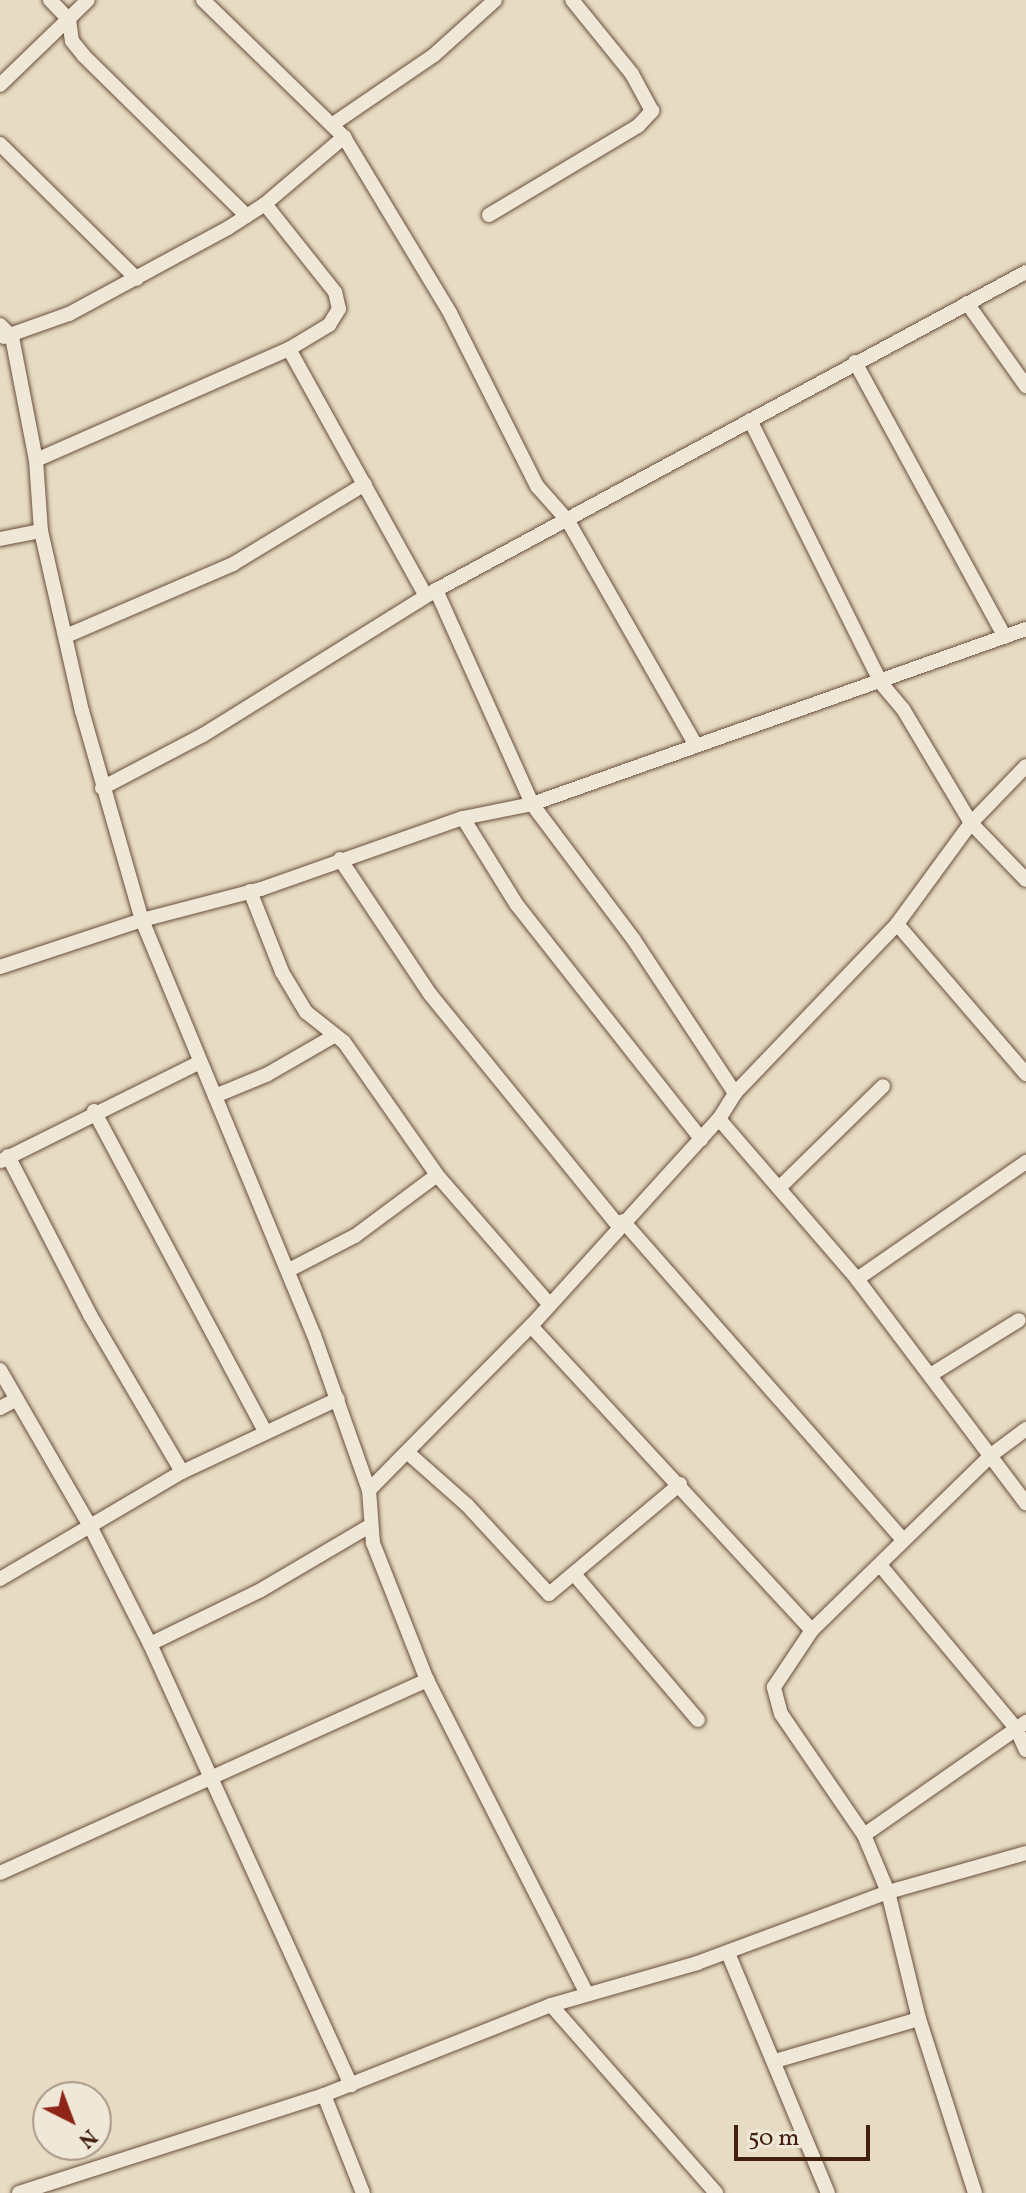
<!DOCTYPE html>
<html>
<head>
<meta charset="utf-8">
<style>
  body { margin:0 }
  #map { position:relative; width:1026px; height:2193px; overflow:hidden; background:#e7dcc3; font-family:Vollkorn,serif }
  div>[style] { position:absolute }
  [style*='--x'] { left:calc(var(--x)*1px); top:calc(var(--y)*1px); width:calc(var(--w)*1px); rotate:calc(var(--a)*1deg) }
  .roads { filter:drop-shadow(0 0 2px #6b4f3b) drop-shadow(0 0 2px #6b4f3b) }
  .street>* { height:14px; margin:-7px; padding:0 7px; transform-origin:7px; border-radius:7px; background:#efe8d8 }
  span { translate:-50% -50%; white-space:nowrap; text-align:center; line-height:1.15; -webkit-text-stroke:8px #efe8d8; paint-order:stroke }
  .north { position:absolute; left:32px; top:2081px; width:80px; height:80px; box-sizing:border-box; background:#efe8d8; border:2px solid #aa9887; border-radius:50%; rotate:138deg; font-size:22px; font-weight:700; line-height:32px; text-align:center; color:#42200e }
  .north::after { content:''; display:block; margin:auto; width:28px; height:36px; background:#8f2418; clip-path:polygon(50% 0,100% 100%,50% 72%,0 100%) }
  .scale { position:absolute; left:734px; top:2125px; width:136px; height:36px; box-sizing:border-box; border:4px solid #42200e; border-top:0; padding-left:10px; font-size:24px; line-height:28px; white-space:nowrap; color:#42200e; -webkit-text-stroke:6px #efe8d8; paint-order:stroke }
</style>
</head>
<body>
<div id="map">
  <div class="roads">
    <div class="street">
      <div style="--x:50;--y:0;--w:28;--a:46"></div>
      <div style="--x:69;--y:20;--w:21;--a:82"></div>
      <div style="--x:72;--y:41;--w:19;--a:51"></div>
      <div style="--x:84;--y:56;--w:228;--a:44.5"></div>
      <div style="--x:203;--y:0;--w:197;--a:44.2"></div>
      <div style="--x:344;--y:137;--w:205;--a:58.9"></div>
      <div style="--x:450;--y:313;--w:194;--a:63.3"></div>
      <div style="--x:537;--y:486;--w:47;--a:48.5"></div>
      <div style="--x:568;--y:521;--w:258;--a:60.3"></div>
      <div style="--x:0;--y:85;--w:122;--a:-44"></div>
      <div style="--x:333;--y:124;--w:122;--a:-34.3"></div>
      <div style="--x:434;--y:55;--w:82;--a:-42"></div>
      <div style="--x:0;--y:144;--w:192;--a:44.6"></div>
      <div style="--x:489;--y:215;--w:174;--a:-30.9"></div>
      <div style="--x:638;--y:126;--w:21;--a:-47"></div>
      <div style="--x:652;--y:111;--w:42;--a:-118.4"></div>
      <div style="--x:632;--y:74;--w:95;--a:-129"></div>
      <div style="--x:967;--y:303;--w:102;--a:54.6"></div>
      <div style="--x:0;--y:325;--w:17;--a:45"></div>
      <div style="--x:12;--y:337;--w:125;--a:79"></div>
      <div style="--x:36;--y:460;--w:71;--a:86"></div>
      <div style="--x:41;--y:531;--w:185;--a:77.2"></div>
      <div style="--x:82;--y:711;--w:217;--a:74"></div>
      <div style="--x:142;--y:920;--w:449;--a:67.5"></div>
      <div style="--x:314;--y:1335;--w:164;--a:70.5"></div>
      <div style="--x:369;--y:1490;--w:53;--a:85.7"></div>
      <div style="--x:373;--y:1543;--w:147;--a:68.5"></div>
      <div style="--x:427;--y:1680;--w:352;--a:63"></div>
      <div style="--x:4;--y:337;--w:69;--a:-19.5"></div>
      <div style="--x:69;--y:314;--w:181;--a:-28.4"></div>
      <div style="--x:228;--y:228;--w:44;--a:-33"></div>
      <div style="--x:265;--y:204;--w:104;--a:-40.3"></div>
      <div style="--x:289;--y:349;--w:282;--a:61"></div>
      <div style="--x:855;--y:362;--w:313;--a:61.4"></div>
      <div style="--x:750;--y:420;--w:294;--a:63.5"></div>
      <div style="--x:881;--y:683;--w:34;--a:50"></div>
      <div style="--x:903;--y:709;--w:133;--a:59.2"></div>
      <div style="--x:971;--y:823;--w:79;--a:46"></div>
      <div style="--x:36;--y:460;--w:276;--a:-23.7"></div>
      <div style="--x:289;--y:349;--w:47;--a:-31"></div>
      <div style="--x:329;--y:325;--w:19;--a:-58"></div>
      <div style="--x:339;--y:309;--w:17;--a:-103"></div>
      <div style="--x:335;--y:292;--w:112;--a:-128.5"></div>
      <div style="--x:0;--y:539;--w:42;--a:-11"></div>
      <div style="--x:436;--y:590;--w:235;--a:65.8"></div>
      <div style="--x:532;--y:804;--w:170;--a:53.1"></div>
      <div style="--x:634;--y:940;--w:183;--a:56.6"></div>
      <div style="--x:66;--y:636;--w:182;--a:-23.3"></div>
      <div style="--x:233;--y:564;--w:154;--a:-31.2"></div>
      <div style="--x:102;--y:788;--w:114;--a:-27.7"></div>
      <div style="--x:203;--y:735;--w:274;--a:-31.9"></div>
      <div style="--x:436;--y:590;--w:670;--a:-28.32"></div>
      <div style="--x:463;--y:818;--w:102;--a:58.2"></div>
      <div style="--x:517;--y:905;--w:298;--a:51.8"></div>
      <div style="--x:340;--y:859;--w:162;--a:56.3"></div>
      <div style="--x:430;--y:994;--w:298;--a:50.9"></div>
      <div style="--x:250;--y:891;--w:87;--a:68.4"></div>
      <div style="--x:282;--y:972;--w:47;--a:59"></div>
      <div style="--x:306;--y:1012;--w:48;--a:38.3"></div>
      <div style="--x:344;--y:1042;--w:162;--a:55"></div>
      <div style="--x:437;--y:1175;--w:171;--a:49"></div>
      <div style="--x:897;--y:924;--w:198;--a:49.3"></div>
      <div style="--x:0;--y:967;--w:150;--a:-18.3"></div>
      <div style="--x:142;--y:920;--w:123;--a:-14.6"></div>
      <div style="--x:261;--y:889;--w:214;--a:-19.4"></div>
      <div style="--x:463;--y:818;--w:70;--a:-11.5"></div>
      <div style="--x:532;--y:804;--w:524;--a:-19.51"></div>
      <div style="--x:215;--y:1096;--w:57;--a:-22.5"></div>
      <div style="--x:268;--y:1074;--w:74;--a:-30"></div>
      <div style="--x:94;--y:1111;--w:363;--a:61.9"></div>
      <div style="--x:719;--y:1119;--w:211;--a:49.2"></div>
      <div style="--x:857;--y:1279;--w:281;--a:53"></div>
      <div style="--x:8;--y:1156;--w:179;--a:62.7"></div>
      <div style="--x:90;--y:1315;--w:182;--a:59.6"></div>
      <div style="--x:1;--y:1161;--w:220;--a:-26.4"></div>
      <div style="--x:780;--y:1187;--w:144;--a:-44.4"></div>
      <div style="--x:623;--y:1221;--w:424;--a:48.7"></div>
      <div style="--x:289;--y:1270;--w:74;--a:-27.3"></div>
      <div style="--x:355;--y:1236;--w:102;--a:-36.6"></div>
      <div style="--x:857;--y:1279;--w:206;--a:-34.7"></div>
      <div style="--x:531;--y:1326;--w:414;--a:47.3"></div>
      <div style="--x:0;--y:1370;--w:178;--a:60"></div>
      <div style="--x:89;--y:1524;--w:135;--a:63.1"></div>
      <div style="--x:150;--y:1644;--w:485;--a:65.5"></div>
      <div style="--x:932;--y:1374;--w:102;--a:-31.8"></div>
      <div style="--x:0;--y:1408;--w:19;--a:-28"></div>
      <div style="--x:407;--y:1452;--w:80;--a:41.5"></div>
      <div style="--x:467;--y:1505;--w:121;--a:47.3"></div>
      <div style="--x:549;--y:1594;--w:171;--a:-40"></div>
      <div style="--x:369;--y:1490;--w:231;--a:-45.4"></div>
      <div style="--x:531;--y:1326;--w:280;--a:-47.8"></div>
      <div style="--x:719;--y:1119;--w:31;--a:-58"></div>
      <div style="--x:735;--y:1093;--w:234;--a:-46.2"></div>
      <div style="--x:897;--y:924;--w:125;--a:-53.8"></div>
      <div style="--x:971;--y:823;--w:79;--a:-46"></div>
      <div style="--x:880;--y:1565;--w:212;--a:50.2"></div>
      <div style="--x:1016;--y:1728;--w:24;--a:66"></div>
      <div style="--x:575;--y:1575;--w:190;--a:49.7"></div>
      <div style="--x:0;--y:1579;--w:211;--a:-30.5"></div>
      <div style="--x:182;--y:1472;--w:172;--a:-25.1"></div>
      <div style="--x:150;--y:1644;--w:123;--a:-25.9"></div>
      <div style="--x:261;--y:1590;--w:124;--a:-30.5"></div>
      <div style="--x:864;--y:1835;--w:198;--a:-34.9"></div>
      <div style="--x:0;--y:1873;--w:469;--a:-24.3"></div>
      <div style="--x:728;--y:1953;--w:260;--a:67.4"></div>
      <div style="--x:551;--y:2005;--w:250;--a:48.7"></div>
      <div style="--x:775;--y:2061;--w:150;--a:-16.3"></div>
      <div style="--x:324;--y:2095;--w:105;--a:68.3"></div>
      <div style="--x:19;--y:2193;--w:320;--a:-17.8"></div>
      <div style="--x:324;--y:2095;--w:244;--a:-21.6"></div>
      <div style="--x:551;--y:2005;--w:152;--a:-16"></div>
      <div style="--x:697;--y:1963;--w:204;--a:-20.4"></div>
      <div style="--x:888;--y:1892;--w:143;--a:-15.8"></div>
      <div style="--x:975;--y:2193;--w:183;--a:-107.8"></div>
      <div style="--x:919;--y:2019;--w:131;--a:-103.7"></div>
      <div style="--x:888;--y:1892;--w:62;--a:-112.8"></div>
      <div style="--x:864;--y:1835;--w:147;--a:-124.4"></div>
      <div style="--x:781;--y:1714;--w:28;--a:-105"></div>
      <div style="--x:774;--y:1687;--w:69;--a:-56.3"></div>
      <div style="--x:812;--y:1630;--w:249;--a:-44.3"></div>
      <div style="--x:990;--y:1456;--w:45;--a:-36.9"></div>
    </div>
  </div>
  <div class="north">N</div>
  <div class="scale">50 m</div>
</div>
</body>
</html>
